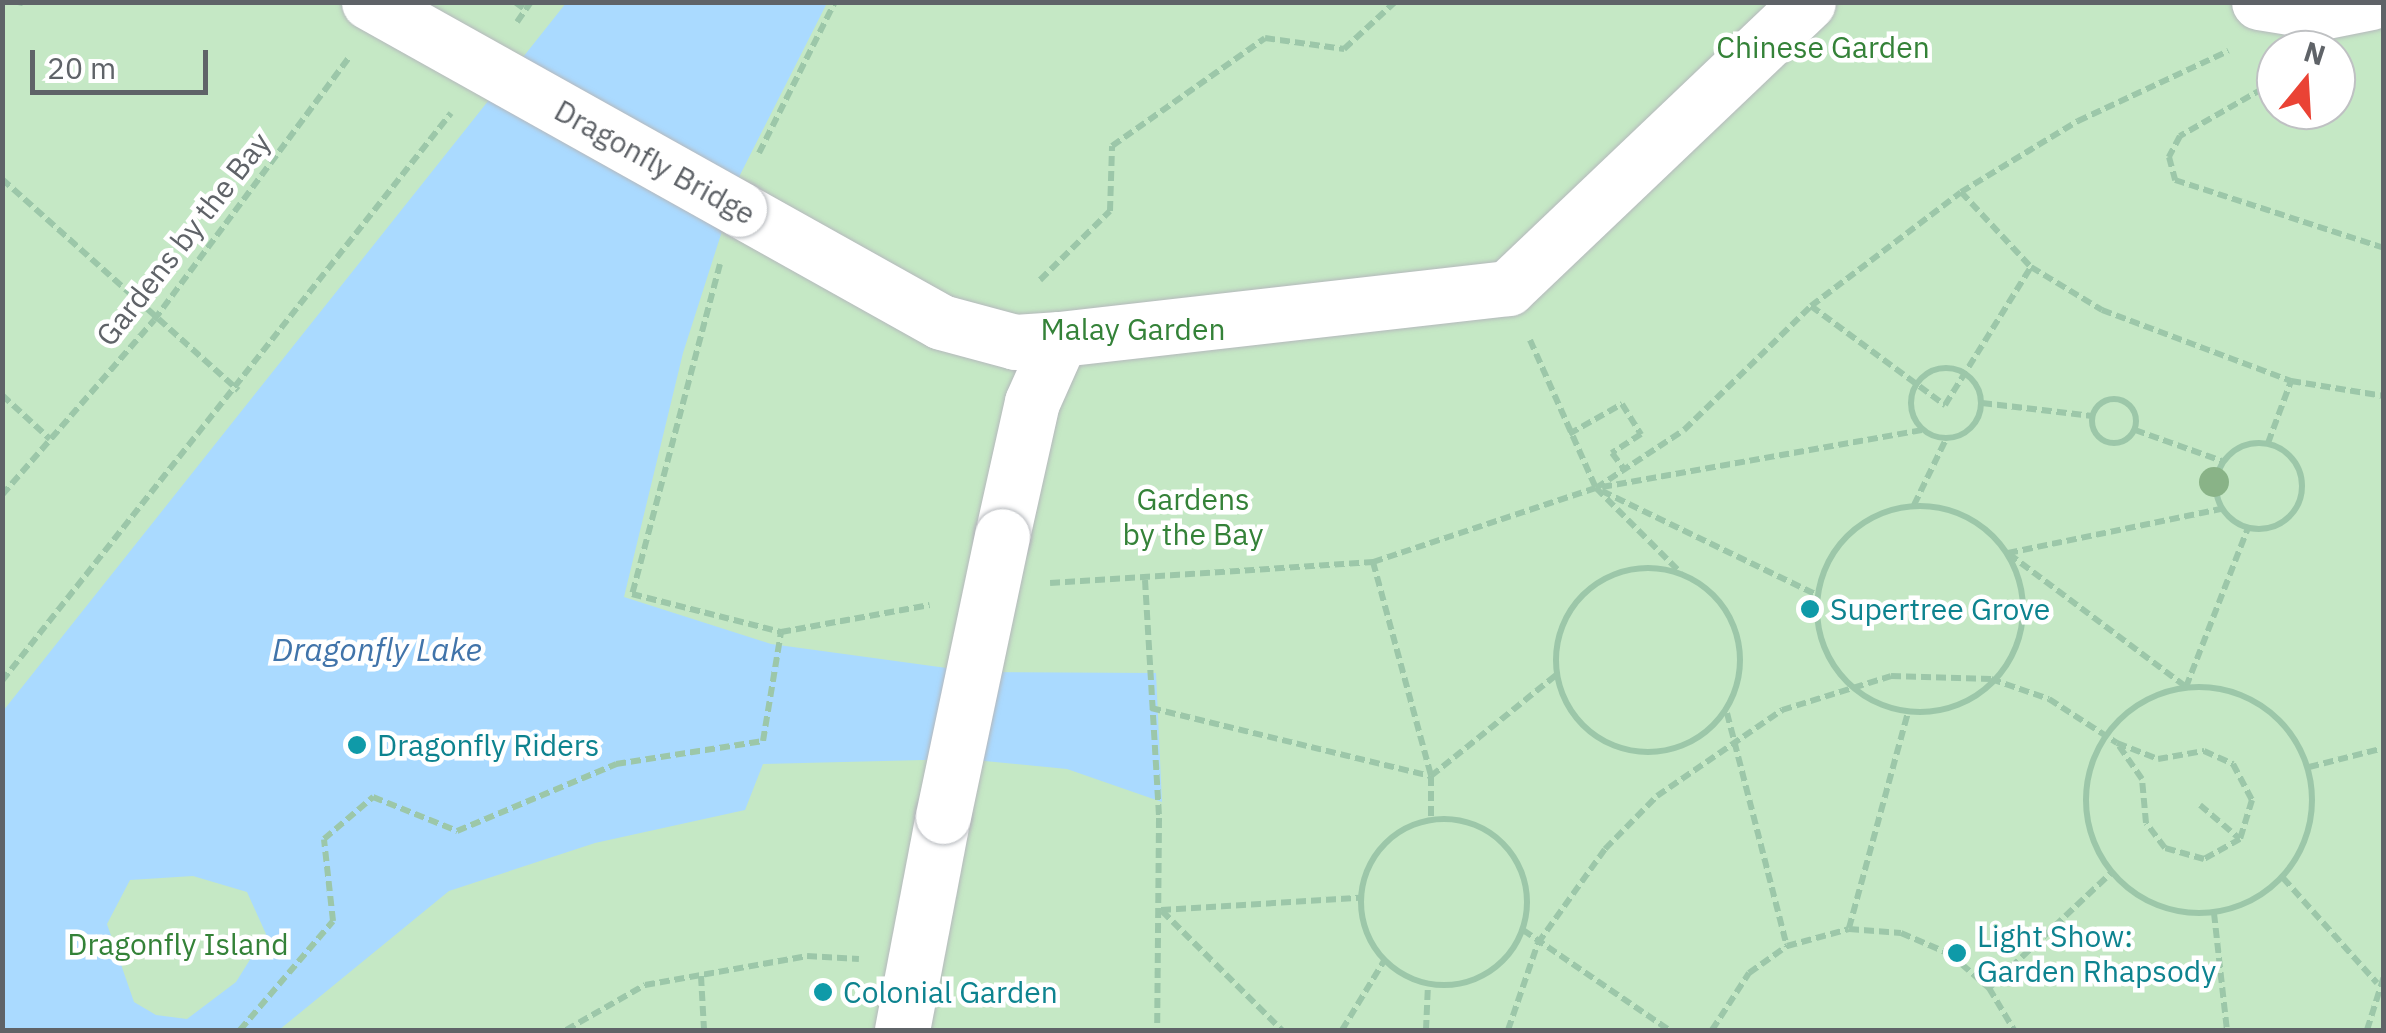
<!DOCTYPE html>
<html>
<head>
<meta charset="utf-8">
<style>
  body { margin:0 }
  #map { position:relative; width:2386px; height:1033px; overflow:hidden; background:#f1efe8; font-family:"IBM Plex Sans",sans-serif }
  div>[style] { position:absolute }
  [style*='--x'] { left:calc(var(--x)*1px); top:calc(var(--y)*1px); width:calc(var(--w)*1px); rotate:calc(var(--a)*1deg) }
  .green>* { inset:0; background:#c5e8c5 }
  .water>* { inset:0; background:#aadaff }
  .path>* { height:6px; margin-top:-3px; transform-origin:0; background:repeating-linear-gradient(90deg,#9cc7a9 0 10px,transparent 0 15px) }
  .path>.ring { margin:-3px; padding:0; box-sizing:content-box; background:none; border:6px solid #9cc7a9; border-radius:50% }
  .roads { filter:drop-shadow(0 0 2px #b5b8bc) drop-shadow(0 0 2px #b5b8bc) }
  .minor>* { height:55px; margin:-27.5px; padding:0 27.5px; transform-origin:27.5px; border-radius:27.5px; background:#fff }
  .path-bridge>* { height:6px; margin-top:-3px; transform-origin:0; background:repeating-linear-gradient(90deg,#9cc7a9 0 10px,transparent 0 15px) }
  .bridges { filter:drop-shadow(0 0 2px #b5b8bc) drop-shadow(0 0 2px #b5b8bc) }
  .minor-bridge>* { height:55px; margin:-27.5px; padding:0 27.5px; transform-origin:27.5px; border-radius:27.5px; background:#fff }
  .trees>* { width:30px; height:30px; margin:-15px; border-radius:50%; background:#89b387 }
  .dots>* { width:28px; height:28px; translate:-50% -50%; box-sizing:border-box; border:5px solid #fff; border-radius:50% }
  span { translate:-50% -50%; white-space:nowrap; text-align:center; line-height:1.15; -webkit-text-stroke:9px #fff; paint-order:stroke }
  .park-label { font-size:30px; color:#348238 }
  .street-label { font-size:30px; color:#5f6368 }
  .culture-label { font-size:30px; color:#0d838f }
  .left { translate:0 -50%; text-align:left }
  .water-label { font-size:32px; color:#4174aa; font-style:italic }
  .frame { position:absolute; inset:0; border:5px solid #5f6368; pointer-events:none }
  .north { position:absolute; left:2256px; top:30px; width:100px; height:100px; box-sizing:border-box; background:#fff; border:2px solid #bfc1c3; border-radius:50%; rotate:18deg; font-size:28px; font-weight:700; line-height:40px; text-align:center; color:#5f6368 }
  .north::after { content:''; display:block; margin:auto; width:35px; height:45px; background:#ea4335; clip-path:polygon(50% 0,100% 100%,50% 72%,0 100%) }
  .scale { position:absolute; left:30px; top:50px; width:178px; height:45px; box-sizing:border-box; border:5px solid #5f6368; border-top:0; padding-left:12px; font-size:30px; line-height:35px; white-space:nowrap; color:#5f6368; -webkit-text-stroke:8px #fff; paint-order:stroke }
</style>
</head>
<body>
<div id="map">
  <div class="green">
    <div style="clip-path:polygon(evenodd,2px 3px,2383px 3px,2383px 1030px,3px 1030px,2px 3px,2276px 50px,2336px 50px,2336px 110px,2276px 110px,2276px 50px)"></div>
  </div>
  <div class="water">
    <div style="clip-path:polygon(evenodd,566px 3px,827px 3px,740px 175px,683px 353px,624px 597px,771px 644px,976px 672px,1156px 673px,1162px 802px,1067px 769px,964px 759px,763px 764px,745px 810px,595px 843px,449px 891px,279px 1030px,3px 1030px,3px 711px,566px 3px,193px 876px,247px 892px,266px 934px,236px 982px,187px 1019px,156px 1015px,134px 1002px,107px 924px,130px 880px,193px 876px)"></div>
  </div>
  <div class="path">
    <div style="--x:18;--y:2;--w:5;--a:11"></div>
    <div style="--x:515;--y:2;--w:14;--a:36"></div>
    <div style="--x:923;--y:2;--w:16;--a:0"></div>
    <div style="--x:517;--y:22;--w:24;--a:-55"></div>
    <div style="--x:2276;--y:81;--w:111;--a:150.2"></div>
    <div style="--x:2180;--y:136;--w:24;--a:118"></div>
    <div style="--x:2169;--y:157;--w:24;--a:75"></div>
    <div style="--x:2175;--y:180;--w:220;--a:18"></div>
    <div style="--x:759;--y:153;--w:169;--a:-63.3"></div>
    <div style="--x:2;--y:179;--w:317;--a:41.8"></div>
    <div style="--x:1961;--y:192;--w:103;--a:47"></div>
    <div style="--x:2031;--y:267;--w:83;--a:31.2"></div>
    <div style="--x:2102;--y:310;--w:202;--a:20.6"></div>
    <div style="--x:2291;--y:381;--w:94;--a:9.2"></div>
    <div style="--x:720;--y:264;--w:342;--a:104.9"></div>
    <div style="--x:632;--y:594;--w:154;--a:14.3"></div>
    <div style="--x:781;--y:632;--w:151;--a:-10.3"></div>
    <div style="--x:1040;--y:280;--w:98;--a:-44.6"></div>
    <div style="--x:1110;--y:211;--w:65;--a:-88.2"></div>
    <div style="--x:1112;--y:146;--w:187;--a:-35.2"></div>
    <div style="--x:1265;--y:38;--w:80;--a:7.9"></div>
    <div style="--x:1344;--y:49;--w:69;--a:-42.7"></div>
    <div style="--x:1811;--y:306;--w:167;--a:36.5"></div>
    <div style="--x:1945;--y:405;--w:163;--a:-58.1"></div>
    <div style="--x:1530;--y:340;--w:162;--a:66"></div>
    <div style="--x:1596;--y:488;--w:120;--a:45"></div>
    <div class="ring" style="left:1911px;top:368px;width:64px;height:64px"></div>
    <div style="--x:2;--y:395;--w:65;--a:42.5"></div>
    <div class="ring" style="left:2092px;top:399px;width:38px;height:38px"></div>
    <div style="--x:1982;--y:403;--w:111;--a:6.7"></div>
    <div style="--x:2135;--y:430;--w:92;--a:19.6"></div>
    <div style="--x:1569;--y:434;--w:61;--a:-29.5"></div>
    <div style="--x:1622;--y:404;--w:36;--a:58"></div>
    <div style="--x:1641;--y:434;--w:35;--a:147"></div>
    <div style="--x:1612;--y:453;--w:20;--a:53"></div>
    <div class="ring" style="left:2216px;top:443px;width:80px;height:80px"></div>
    <div style="--x:2268;--y:443;--w:66;--a:-69.6"></div>
    <div style="--x:1602;--y:487;--w:326;--a:-10.1"></div>
    <div style="--x:1602;--y:491;--w:239;--a:25.8"></div>
    <div style="--x:2;--y:495;--w:232;--a:-49"></div>
    <div style="--x:154;--y:320;--w:329;--a:-53.4"></div>
    <div style="--x:1914;--y:505;--w:73;--a:-64.1"></div>
    <div class="ring" style="left:1817px;top:506px;width:200px;height:200px"></div>
    <div style="--x:2008;--y:553;--w:217;--a:-11.7"></div>
    <div style="--x:2009;--y:554;--w:221;--a:36.9"></div>
    <div style="--x:2186;--y:687;--w:171;--a:-68.7"></div>
    <div style="--x:1373;--y:562;--w:222;--a:74.8"></div>
    <div style="--x:1431;--y:776;--w:44;--a:90"></div>
    <div class="ring" style="left:1556px;top:568px;width:178px;height:178px"></div>
    <div style="--x:1145;--y:580;--w:238;--a:86.6"></div>
    <div style="--x:1159;--y:818;--w:212;--a:90.5"></div>
    <div style="--x:1050;--y:583;--w:324;--a:-3.7"></div>
    <div style="--x:1373;--y:562;--w:235;--a:-18.4"></div>
    <div style="--x:1596;--y:488;--w:105;--a:-33.4"></div>
    <div style="--x:1684;--y:430;--w:177;--a:-44.3"></div>
    <div style="--x:1811;--y:306;--w:188;--a:-37.2"></div>
    <div style="--x:1961;--y:192;--w:137;--a:-31.3"></div>
    <div style="--x:2078;--y:121;--w:166;--a:-25"></div>
    <div style="--x:2;--y:681;--w:724;--a:-51.67"></div>
    <div class="ring" style="left:2086px;top:687px;width:220px;height:220px"></div>
    <div style="--x:1151;--y:708;--w:288;--a:13.7"></div>
    <div style="--x:1727;--y:713;--w:241;--a:75.6"></div>
    <div style="--x:2117;--y:743;--w:44;--a:21.3"></div>
    <div style="--x:2158;--y:759;--w:47;--a:-9.9"></div>
    <div style="--x:2204;--y:751;--w:32;--a:24"></div>
    <div style="--x:2233;--y:764;--w:41;--a:62.2"></div>
    <div style="--x:2252;--y:800;--w:41;--a:107.1"></div>
    <div style="--x:2240;--y:839;--w:41;--a:150.9"></div>
    <div style="--x:2204;--y:859;--w:41;--a:-164.2"></div>
    <div style="--x:2165;--y:848;--w:31;--a:-127"></div>
    <div style="--x:2146;--y:823;--w:44;--a:-95.2"></div>
    <div style="--x:2142;--y:779;--w:44;--a:-124.8"></div>
    <div style="--x:2309;--y:767;--w:77;--a:-14.2"></div>
    <div style="--x:1431;--y:776;--w:161;--a:-38.9"></div>
    <div style="--x:2200;--y:805;--w:52;--a:40.4"></div>
    <div class="ring" style="left:1361px;top:819px;width:160px;height:160px"></div>
    <div style="--x:2283;--y:878;--w:141;--a:48.2"></div>
    <div style="--x:1161;--y:910;--w:199;--a:-3.5"></div>
    <div style="--x:1162;--y:911;--w:169;--a:44.8"></div>
    <div style="--x:2214;--y:913;--w:118;--a:83.7"></div>
    <div style="--x:1849;--y:928;--w:223;--a:-74.7"></div>
    <div style="--x:1523;--y:930;--w:177;--a:34.4"></div>
    <div style="--x:701;--y:976;--w:54;--a:86.8"></div>
    <div style="--x:1989;--y:988;--w:168;--a:-43.3"></div>
    <div style="--x:240;--y:1030;--w:143;--a:-49.5"></div>
    <div style="--x:333;--y:921;--w:82;--a:-96.3"></div>
    <div style="--x:324;--y:839;--w:65;--a:-40.6"></div>
    <div style="--x:373;--y:797;--w:91;--a:22"></div>
    <div style="--x:457;--y:831;--w:173;--a:-22.8"></div>
    <div style="--x:616;--y:764;--w:149;--a:-8.9"></div>
    <div style="--x:763;--y:741;--w:110;--a:-80.6"></div>
    <div style="--x:566;--y:1030;--w:91;--a:-29.7"></div>
    <div style="--x:645;--y:985;--w:165;--a:-10.1"></div>
    <div style="--x:807;--y:956;--w:52;--a:3.3"></div>
    <div style="--x:1342;--y:1030;--w:81;--a:-58.7"></div>
    <div style="--x:1426;--y:1030;--w:45;--a:-87.5"></div>
    <div style="--x:1712;--y:1030;--w:68;--a:-57"></div>
    <div style="--x:1749;--y:973;--w:47;--a:-35.4"></div>
    <div style="--x:1787;--y:946;--w:64;--a:-15.3"></div>
    <div style="--x:1849;--y:929;--w:52;--a:4.4"></div>
    <div style="--x:1901;--y:933;--w:53;--a:23.2"></div>
    <div style="--x:1950;--y:954;--w:52;--a:41.1"></div>
    <div style="--x:1989;--y:988;--w:49;--a:59.2"></div>
    <div style="--x:2367;--y:1030;--w:57;--a:-72.5"></div>
  </div>
  <div class="roads">
    <div class="minor">
      <div style="--x:2259;--y:2;--w:63;--a:9.2"></div>
      <div style="--x:2321;--y:12;--w:51;--a:-11.3"></div>
      <div style="--x:739;--y:209;--w:231;--a:29.2"></div>
      <div style="--x:941;--y:322;--w:77;--a:15.1"></div>
      <div style="--x:1015;--y:342;--w:45;--a:-3.8"></div>
      <div style="--x:1002;--y:536;--w:137;--a:-77.4"></div>
      <div style="--x:1032;--y:402;--w:69;--a:-66"></div>
      <div style="--x:1060;--y:339;--w:451;--a:-6.5"></div>
      <div style="--x:1508;--y:288;--w:414;--a:-43.6"></div>
      <div style="--x:902;--y:1030;--w:218;--a:-79.2"></div>
    </div>
  </div>
  <div class="path-bridge">
    <div style="--x:1508;--y:1030;--w:92;--a:-71"></div>
    <div style="--x:1538;--y:943;--w:115;--a:-54.5"></div>
    <div style="--x:1605;--y:849;--w:74;--a:-45.5"></div>
    <div style="--x:1657;--y:796;--w:152;--a:-34.5"></div>
    <div style="--x:1782;--y:710;--w:114;--a:-17.3"></div>
    <div style="--x:1891;--y:676;--w:100;--a:1.7"></div>
    <div style="--x:1991;--y:679;--w:61;--a:19"></div>
    <div style="--x:2049;--y:699;--w:81;--a:32.9"></div>
  </div>
  <div class="bridges">
    <div class="minor-bridge">
      <div style="--x:369;--y:2;--w:424;--a:29.2"></div>
      <div style="--x:943;--y:816;--w:286;--a:-78.1"></div>
    </div>
  </div>
  <div class="trees">
    <div style="left:2214px;top:482px"></div>
  </div>
  <div class="dots">
    <div style="left:1810px;top:609px;background:#0f9aa8"></div>
    <div style="left:357px;top:745px;background:#0f9aa8"></div>
    <div style="left:1957px;top:953px;background:#0f9aa8"></div>
    <div style="left:823px;top:992px;background:#0f9aa8"></div>
  </div>
  <div class="park-label">
    <span style="left:1823px;top:47px">Chinese Garden</span>
    <span style="left:1133px;top:329px">Malay Garden</span>
    <span style="left:1193px;top:516px">Gardens<br>by the Bay</span>
    <span style="left:178px;top:944px">Dragonfly Island</span>
  </div>
  <div class="street-label">
    <span style="left:655px;top:162px;rotate:29deg">Dragonfly Bridge</span>
    <span style="left:183px;top:239px;rotate:-52deg">Gardens by the Bay</span>
  </div>
  <div class="culture-label">
    <span class="left" style="left:1830px;top:609px">Supertree Grove</span>
    <span class="left" style="left:377px;top:745px">Dragonfly Riders</span>
    <span class="left" style="left:1977px;top:953px">Light Show:<br>Garden Rhapsody</span>
    <span class="left" style="left:843px;top:992px">Colonial Garden</span>
  </div>
  <div class="water-label">
    <span style="left:377px;top:649px">Dragonfly Lake</span>
  </div>
  <div class="frame"></div>
  <div class="north">N</div>
  <div class="scale">20 m</div>
</div>
</body>
</html>
